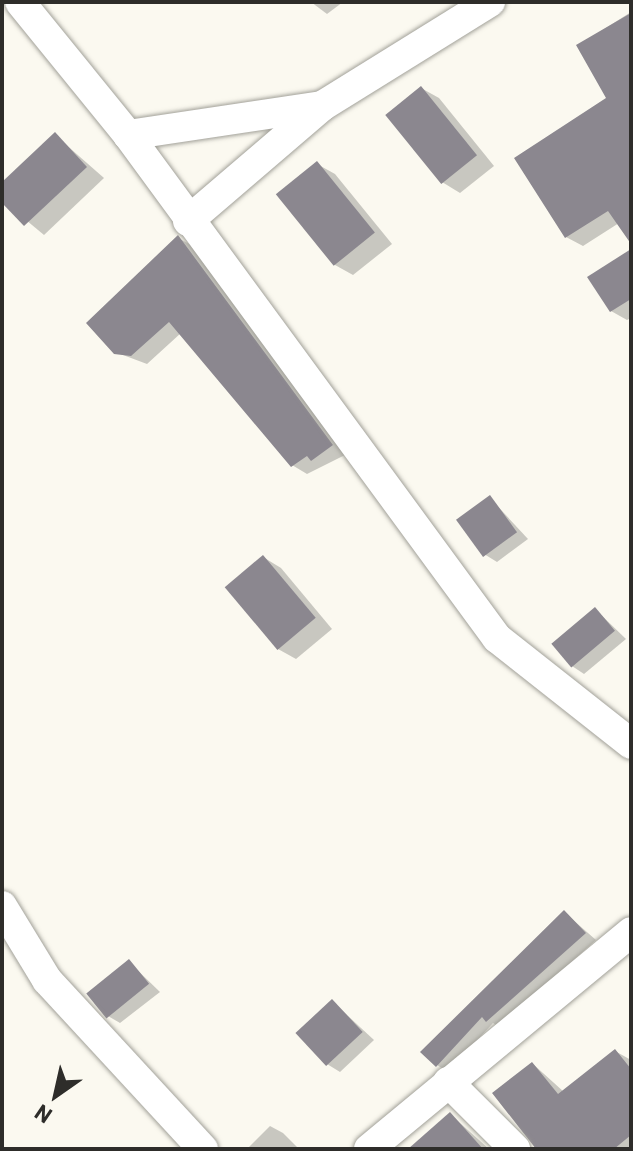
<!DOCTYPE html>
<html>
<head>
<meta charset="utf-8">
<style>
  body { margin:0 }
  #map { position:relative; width:633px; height:1151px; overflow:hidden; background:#fbf9f0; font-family:Barlow,sans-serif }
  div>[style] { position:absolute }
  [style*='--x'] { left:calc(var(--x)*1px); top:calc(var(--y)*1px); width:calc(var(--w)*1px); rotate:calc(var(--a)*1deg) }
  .shadow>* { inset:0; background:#0003 }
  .building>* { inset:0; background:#8b878f; transform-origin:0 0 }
  .roads { filter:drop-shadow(0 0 2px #a2a199) drop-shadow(0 0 2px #a2a199) }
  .minor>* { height:30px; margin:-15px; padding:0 15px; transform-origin:15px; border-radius:15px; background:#fff }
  span { translate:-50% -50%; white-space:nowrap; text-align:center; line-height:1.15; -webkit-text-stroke:6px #fbf9f0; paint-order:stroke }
  .frame { position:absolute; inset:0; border:4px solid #2e2d2a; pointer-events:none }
  .north { position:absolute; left:16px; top:1055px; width:80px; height:80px; -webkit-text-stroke:6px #fbf9f0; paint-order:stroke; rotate:214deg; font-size:22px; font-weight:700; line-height:32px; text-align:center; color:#2e2d2a }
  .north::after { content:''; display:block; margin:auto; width:28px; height:36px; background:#2e2d2a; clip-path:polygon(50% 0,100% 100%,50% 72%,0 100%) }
</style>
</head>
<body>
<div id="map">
  <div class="shadow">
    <div style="clip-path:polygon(311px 2px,343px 2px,327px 14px)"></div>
    <div style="clip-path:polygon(631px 12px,631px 240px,619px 223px,583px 246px,566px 237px,609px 98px,579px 45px)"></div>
    <div style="clip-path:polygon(421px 88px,439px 98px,494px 166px,460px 193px,442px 182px)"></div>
    <div style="clip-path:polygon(55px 135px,104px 178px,44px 235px,2px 200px,2px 185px)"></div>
    <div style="clip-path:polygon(317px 164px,335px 174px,392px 244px,353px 275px,335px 265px)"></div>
    <div style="clip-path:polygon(178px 238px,193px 246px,347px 454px,307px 474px,292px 465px,181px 333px,147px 364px,115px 352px)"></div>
    <div style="clip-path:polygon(631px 251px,631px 318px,627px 320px,611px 311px)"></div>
    <div style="clip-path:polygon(490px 498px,528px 539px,497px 562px,484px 554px)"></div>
    <div style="clip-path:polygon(263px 557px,281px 568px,332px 629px,296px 659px,278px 649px)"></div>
    <div style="clip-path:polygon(595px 609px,626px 639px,584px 674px,572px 666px)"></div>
    <div style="clip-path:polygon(564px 912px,596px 940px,499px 1027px,493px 1023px,448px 1072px,437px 1065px)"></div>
    <div style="clip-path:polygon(129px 962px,160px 992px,120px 1023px,108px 1016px)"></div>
    <div style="clip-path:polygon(333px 1002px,374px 1040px,340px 1072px,327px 1064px)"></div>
    <div style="clip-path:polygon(615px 1051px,631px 1060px,631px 1149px,541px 1149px,533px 1064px,564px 1092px)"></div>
    <div style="clip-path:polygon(450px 1114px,489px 1149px,411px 1149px)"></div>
    <div style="clip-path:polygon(270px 1126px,283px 1133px,299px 1149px,247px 1149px)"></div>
  </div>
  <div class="building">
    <div style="clip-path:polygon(631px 13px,631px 244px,608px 211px,565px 238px,514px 158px,606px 98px,576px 45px)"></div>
    <div style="left:421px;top:86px;width:89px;height:46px;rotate:51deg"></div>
    <div style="clip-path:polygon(55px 132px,87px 167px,24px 226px,2px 203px,2px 182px)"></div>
    <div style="left:317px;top:161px;width:92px;height:53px;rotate:51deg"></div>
    <div style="clip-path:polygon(178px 235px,333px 445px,311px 461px,307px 456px,291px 467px,169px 322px,131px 356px,114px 354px,86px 323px)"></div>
    <div style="clip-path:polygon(631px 249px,631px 299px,610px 312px,587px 277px)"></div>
    <div style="left:490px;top:495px;width:46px;height:42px;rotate:54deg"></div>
    <div style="left:263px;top:555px;width:82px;height:50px;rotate:50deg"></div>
    <div style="left:595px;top:607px;width:31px;height:57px;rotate:50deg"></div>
    <div style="clip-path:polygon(564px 910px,586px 933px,486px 1022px,482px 1017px,436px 1067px,420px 1052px)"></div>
    <div style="left:129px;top:959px;width:32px;height:55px;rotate:51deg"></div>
    <div style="left:332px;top:999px;width:45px;height:50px;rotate:47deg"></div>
    <div style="clip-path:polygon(615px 1049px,631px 1069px,631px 1135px,614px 1149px,536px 1149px,492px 1093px,532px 1062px,558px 1094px)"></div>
    <div style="clip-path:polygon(450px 1112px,483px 1149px,408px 1149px)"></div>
  </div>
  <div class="roads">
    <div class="minor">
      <div style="--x:20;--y:2;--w:171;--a:50.9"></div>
      <div style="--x:128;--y:135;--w:624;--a:53.74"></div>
      <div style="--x:497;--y:638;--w:171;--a:38.3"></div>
      <div style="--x:128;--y:135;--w:196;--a:-8.5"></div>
      <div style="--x:188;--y:221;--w:177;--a:-40.6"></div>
      <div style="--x:322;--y:106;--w:198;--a:-31.8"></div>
      <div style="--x:2;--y:906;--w:87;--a:58.7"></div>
      <div style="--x:47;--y:980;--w:230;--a:47.3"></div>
      <div style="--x:448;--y:1082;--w:95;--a:45"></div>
      <div style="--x:369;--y:1149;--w:340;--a:-39.6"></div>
    </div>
  </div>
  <div class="frame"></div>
  <div class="north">N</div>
</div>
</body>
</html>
